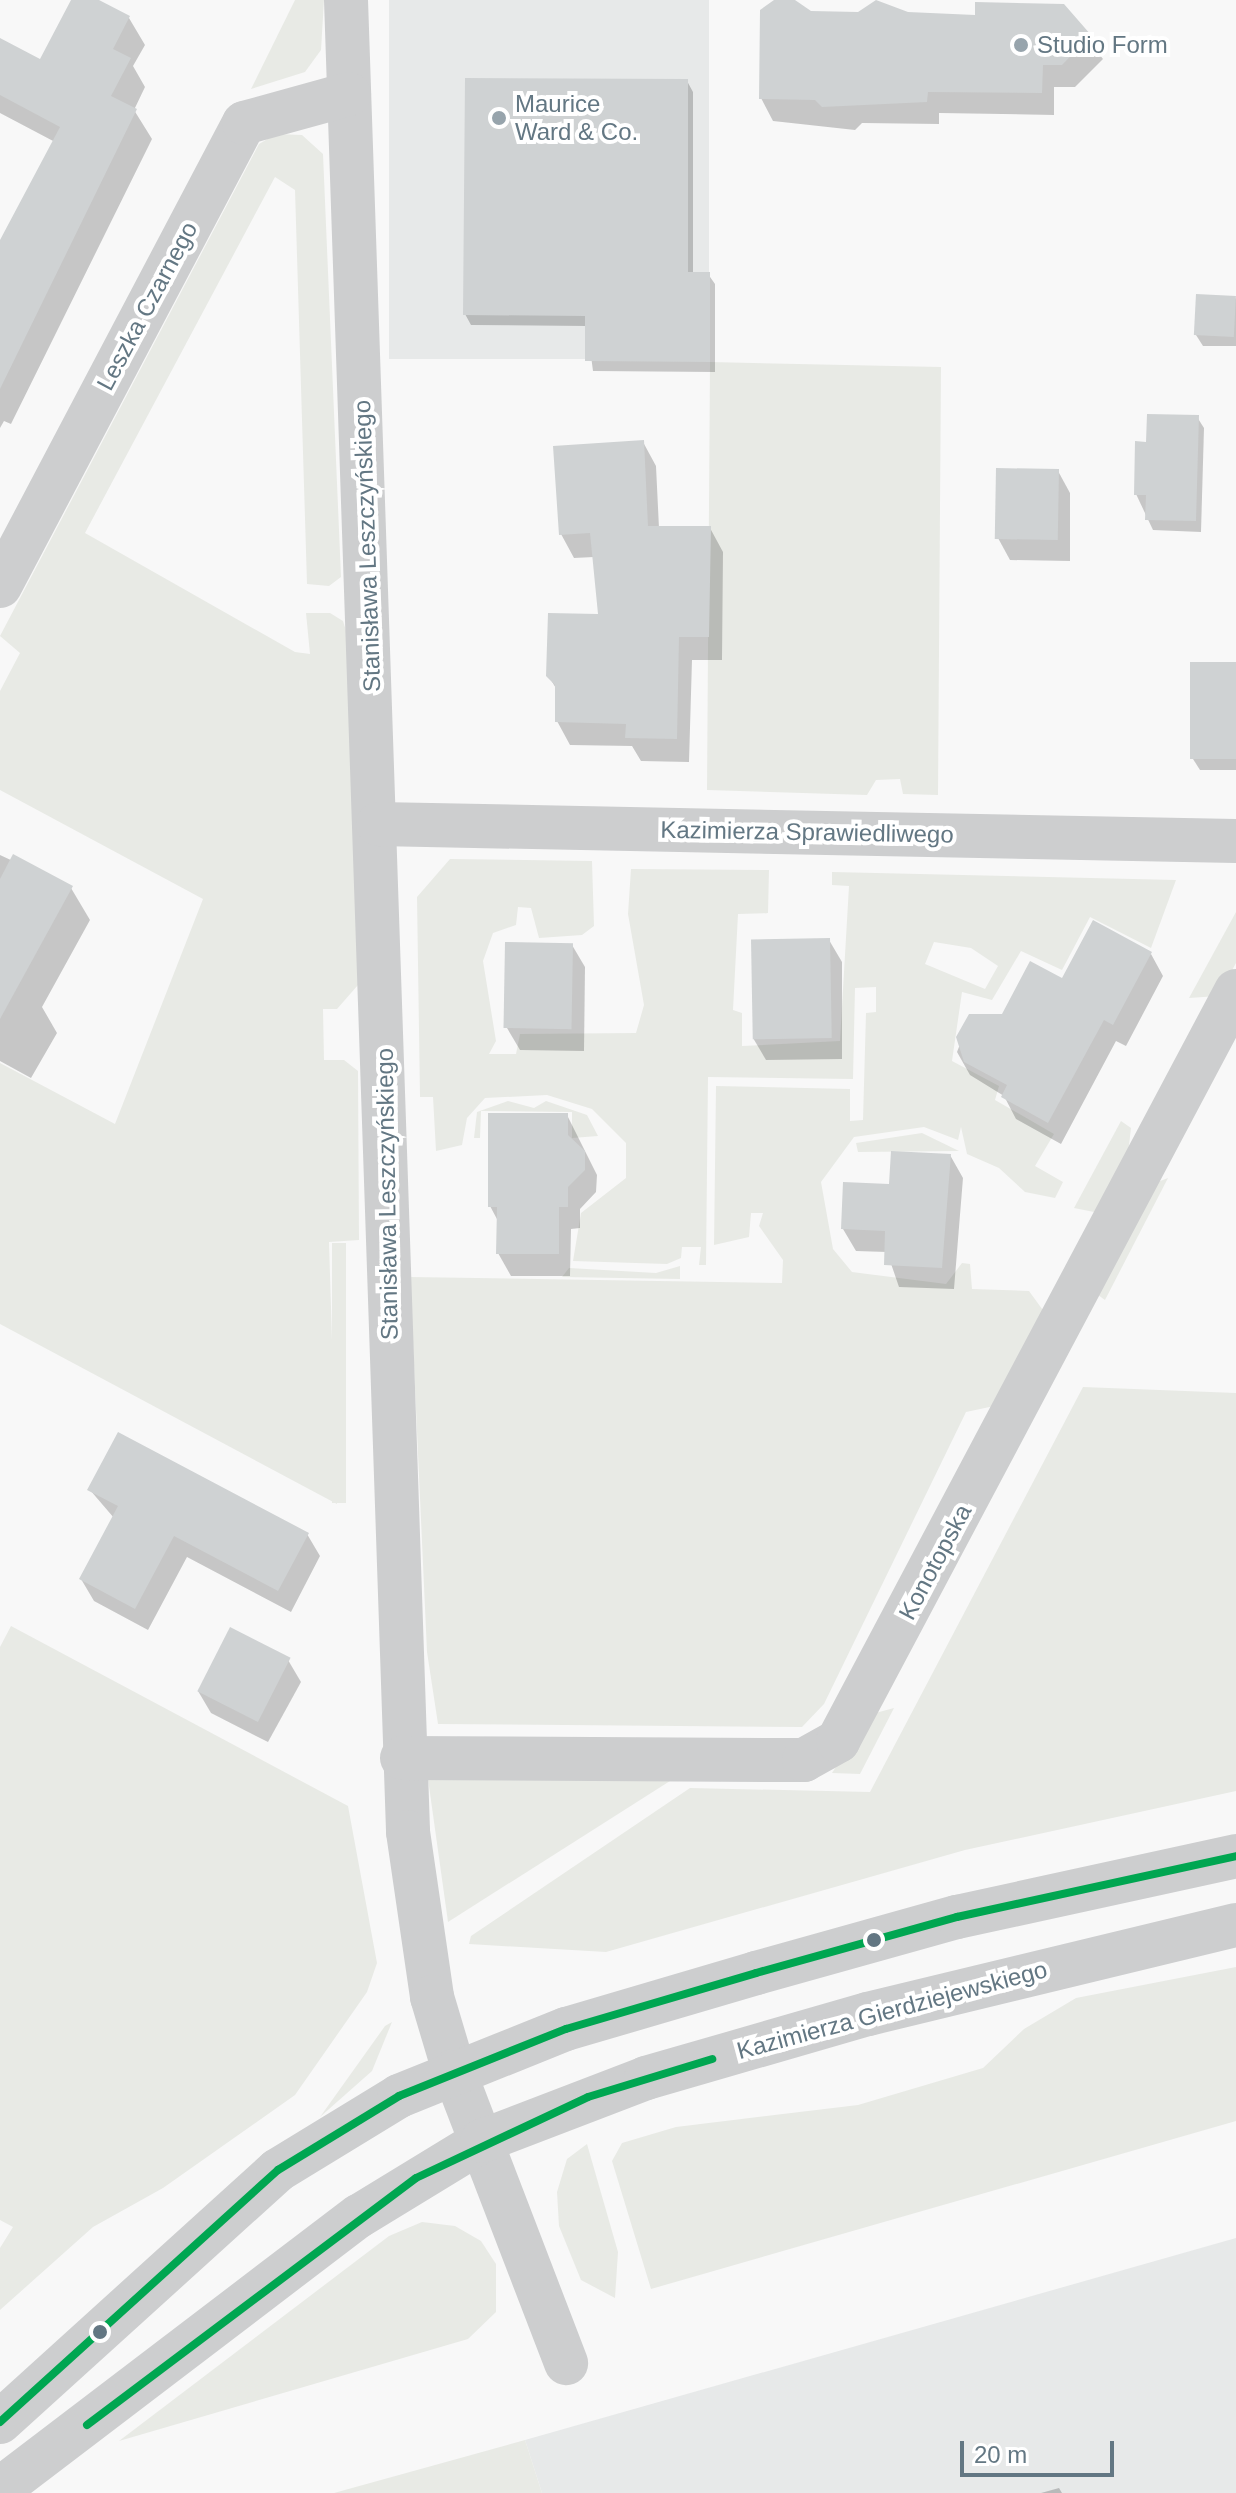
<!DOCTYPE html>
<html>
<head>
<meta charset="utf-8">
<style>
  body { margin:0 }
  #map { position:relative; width:1236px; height:2493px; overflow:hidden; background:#f8f8f8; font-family:Helvetica,sans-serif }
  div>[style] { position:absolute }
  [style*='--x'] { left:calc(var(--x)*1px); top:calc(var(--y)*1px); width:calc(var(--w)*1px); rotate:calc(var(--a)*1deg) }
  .built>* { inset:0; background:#e7e9e9; transform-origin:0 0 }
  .green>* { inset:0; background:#e8eae5; transform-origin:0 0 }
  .shadow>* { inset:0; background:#0003 }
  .building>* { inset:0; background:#cfd2d3; transform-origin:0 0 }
  .minor>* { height:44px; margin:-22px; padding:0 22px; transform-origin:22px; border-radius:22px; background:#cdcecf }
  .bus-1>* { height:8px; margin:-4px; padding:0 4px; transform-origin:4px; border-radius:4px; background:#00a651 }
  .dots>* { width:22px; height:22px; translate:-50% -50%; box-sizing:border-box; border:4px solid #fff; border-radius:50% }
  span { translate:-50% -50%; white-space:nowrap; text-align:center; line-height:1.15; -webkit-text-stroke:8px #fff; paint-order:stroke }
  .poi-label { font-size:24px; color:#637783 }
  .left { translate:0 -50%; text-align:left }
  .street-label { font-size:24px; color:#637783 }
  .scale { position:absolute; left:960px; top:2441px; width:154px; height:36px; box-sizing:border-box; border:4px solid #637783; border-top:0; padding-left:10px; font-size:24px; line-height:28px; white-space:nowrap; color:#637783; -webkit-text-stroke:6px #fff; paint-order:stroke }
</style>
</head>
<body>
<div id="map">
  <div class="built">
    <div style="left:389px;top:0;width:320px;height:359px"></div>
    <div style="clip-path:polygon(1236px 2238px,1236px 2493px,542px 2493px,525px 2440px)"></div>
  </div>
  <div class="green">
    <div style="clip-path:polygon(295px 0,324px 0,321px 50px,305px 72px,251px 89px)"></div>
    <div style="clip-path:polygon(276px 134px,302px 135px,323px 154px,341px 577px,329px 586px,307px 584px,295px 190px,275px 177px,85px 533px,295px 652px,310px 654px,306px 613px,330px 613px,343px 621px,348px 637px,358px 985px,337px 1009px,323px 1009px,324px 1060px,344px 1060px,358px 1071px,359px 1240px,329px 1242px,337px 1504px,0 1324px,0 1063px,115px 1124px,203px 899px,0 790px,0 691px,20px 653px,0 636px,259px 144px)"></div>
    <div style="clip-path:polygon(710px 362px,941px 367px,938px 795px,903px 794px,900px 779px,876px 780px,867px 795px,707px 790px)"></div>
    <div style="clip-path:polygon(evenodd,450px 859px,592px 861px,594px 926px,582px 935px,539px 938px,531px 908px,518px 907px,516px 925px,493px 933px,483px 961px,496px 1041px,489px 1054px,516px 1054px,520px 1034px,636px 1033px,644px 1005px,628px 914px,631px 869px,769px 870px,768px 913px,738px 914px,733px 1010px,742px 1013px,742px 1046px,840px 1041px,849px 886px,832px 885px,832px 872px,1176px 880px,1151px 948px,1090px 917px,1062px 970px,1021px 951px,992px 1000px,962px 992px,952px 1061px,999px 1086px,995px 1100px,1054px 1134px,1035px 1166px,1063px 1182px,1055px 1198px,1025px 1192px,999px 1168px,967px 1154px,961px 1127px,958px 1140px,924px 1127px,854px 1137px,821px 1182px,833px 1249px,852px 1272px,946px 1284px,962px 1263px,970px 1264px,972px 1289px,1029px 1291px,1045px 1313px,999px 1405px,966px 1412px,824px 1704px,802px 1727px,438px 1724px,427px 1652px,410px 1277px,782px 1283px,783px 1260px,759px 1226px,763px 1213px,751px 1213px,749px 1237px,714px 1245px,716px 1086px,850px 1089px,850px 1121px,863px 1120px,866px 1013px,876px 1012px,876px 987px,855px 988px,853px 1079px,708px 1077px,706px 1265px,699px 1265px,701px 1247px,682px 1247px,681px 1258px,667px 1264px,573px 1261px,581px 1213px,626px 1178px,626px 1143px,592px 1109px,547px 1095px,485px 1098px,467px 1118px,462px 1145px,436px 1151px,433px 1097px,420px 1097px,417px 897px,450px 859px,934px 942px,971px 948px,998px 966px,985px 989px,925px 964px,934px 942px)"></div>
    <div style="clip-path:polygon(1236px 912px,1236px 963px,1218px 996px,1189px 998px)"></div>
    <div style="clip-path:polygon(508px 1101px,534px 1108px,546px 1101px,587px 1115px,598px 1136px,572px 1138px,572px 1112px,481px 1111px,480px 1138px,474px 1138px,477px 1112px)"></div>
    <div style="clip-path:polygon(1121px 1121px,1131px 1128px,1128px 1154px,1099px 1213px,1074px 1208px)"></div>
    <div style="clip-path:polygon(922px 1133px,959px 1151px,858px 1152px,856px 1143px)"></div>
    <div style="clip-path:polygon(1168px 1178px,1105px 1300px,1098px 1295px,1150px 1185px)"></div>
    <div style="left:332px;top:1243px;width:14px;height:260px"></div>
    <div style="clip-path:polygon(680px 1266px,680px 1279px,562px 1277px,569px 1268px,656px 1273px)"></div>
    <div style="clip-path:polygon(1083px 1387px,1236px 1393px,1236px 1791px,965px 1850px,606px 1952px,469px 1944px,471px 1936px,690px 1788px,870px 1792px)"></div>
    <div style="clip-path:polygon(11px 1626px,348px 1806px,377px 1963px,367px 1992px,295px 2095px,163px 2188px,93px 2227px,0 2310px,0 2248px,13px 2227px,0 2220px,0 1647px)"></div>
    <div style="clip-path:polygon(894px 1708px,860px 1774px,832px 1773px,868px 1715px)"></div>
    <div style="clip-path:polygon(681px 1774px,448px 1922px,428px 1779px)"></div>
    <div style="clip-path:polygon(1236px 1967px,1236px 2121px,651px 2289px,612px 2161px,622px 2143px,676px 2127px,858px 2105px,983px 2068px,1024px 2029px,1076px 1998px)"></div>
    <div style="clip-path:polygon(392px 2022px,372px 2071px,320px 2117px,385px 2026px)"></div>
    <div style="clip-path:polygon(587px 2144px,618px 2252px,615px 2298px,581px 2280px,559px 2226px,557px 2192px,567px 2159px)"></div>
    <div style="clip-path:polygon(422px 2222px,455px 2226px,481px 2241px,496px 2264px,496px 2312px,468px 2339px,119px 2441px,389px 2236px)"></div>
    <div style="clip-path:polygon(525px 2440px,542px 2493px,334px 2493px)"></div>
  </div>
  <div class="shadow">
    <div style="clip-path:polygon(73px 0,95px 0,129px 18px,145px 45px,133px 66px,145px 87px,134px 110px,152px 139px,11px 424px,4px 421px,0 428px,0 251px,55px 142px,0 113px,0 40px,41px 62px)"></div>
    <div style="clip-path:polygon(1063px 6px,1103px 59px,1075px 87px,1054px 87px,1054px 115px,939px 113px,939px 124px,862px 123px,855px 130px,773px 121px,761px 98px,810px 13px,977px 17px)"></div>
    <div style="clip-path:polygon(687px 81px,693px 92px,693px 274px,708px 274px,715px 284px,715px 372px,593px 371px,587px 326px,471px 325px,465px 314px)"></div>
    <div style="clip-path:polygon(1236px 298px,1236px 346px,1203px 346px,1196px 335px)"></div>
    <div style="clip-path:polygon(1197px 417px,1204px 428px,1201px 532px,1153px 530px,1136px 494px,1148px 444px)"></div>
    <div style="clip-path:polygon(643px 442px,656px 466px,659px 528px,710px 528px,723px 552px,722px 660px,692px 660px,689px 762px,641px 761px,632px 746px,570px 745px,557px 721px,557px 690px,548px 675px,600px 616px,594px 557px,574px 558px,561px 534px)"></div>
    <div style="clip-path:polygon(1058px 471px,1070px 493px,1070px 561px,1010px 560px,998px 538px)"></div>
    <div style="clip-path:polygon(1236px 664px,1236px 770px,1200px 770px,1193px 759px)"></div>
    <div style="clip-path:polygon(0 855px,71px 888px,90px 920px,42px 1007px,57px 1033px,31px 1078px,0 1061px)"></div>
    <div style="clip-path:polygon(829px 940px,842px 962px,842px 1059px,766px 1060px,753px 1038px)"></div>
    <div style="clip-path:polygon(572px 945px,585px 967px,584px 1051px,520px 1050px,507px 1028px)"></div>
    <div style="clip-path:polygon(1151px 954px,1163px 976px,1126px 1046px,1116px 1041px,1061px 1144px,1016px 1119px,1004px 1096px,970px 1075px,957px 1052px,971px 1016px,1003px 1016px,1063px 981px)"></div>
    <div style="clip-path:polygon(567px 1115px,597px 1175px,596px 1192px,580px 1209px,580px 1228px,571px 1229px,570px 1276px,511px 1276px,498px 1253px,498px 1221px,490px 1206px)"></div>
    <div style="clip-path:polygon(950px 1155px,963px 1178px,954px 1289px,899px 1287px,887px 1252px,856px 1251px,843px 1229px,891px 1186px)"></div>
    <div style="clip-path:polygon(90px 1490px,307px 1534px,320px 1556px,291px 1612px,187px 1557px,148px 1630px,94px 1601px,81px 1579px,114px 1518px)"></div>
    <div style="clip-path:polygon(288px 1660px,301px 1682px,268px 1742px,211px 1713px,198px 1691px)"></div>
    <div style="clip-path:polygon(1059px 2488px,1062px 2493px,1041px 2493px)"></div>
  </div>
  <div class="building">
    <div style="clip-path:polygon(71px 0,99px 0,130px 16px,113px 49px,131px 58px,111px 96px,137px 109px,0 389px,0 240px,60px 127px,0 95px,0 38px,40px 59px)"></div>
    <div style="clip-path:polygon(774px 0,795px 0,811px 11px,858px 12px,876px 0,908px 12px,975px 15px,975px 2px,1064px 4px,1091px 35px,1062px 65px,1043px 65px,1042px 93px,928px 92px,927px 102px,822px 107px,815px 100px,759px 99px,760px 10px)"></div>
    <div style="clip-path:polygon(465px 78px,688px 79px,688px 272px,710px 272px,710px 362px,585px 361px,585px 316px,463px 315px)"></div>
    <div style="left:1196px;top:294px;width:40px;height:41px;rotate:3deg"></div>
    <div style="clip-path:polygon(1147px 414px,1199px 415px,1196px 521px,1145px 520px,1146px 495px,1134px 495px,1135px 441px,1146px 442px)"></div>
    <div style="clip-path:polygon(644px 440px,648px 526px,711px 526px,709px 637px,679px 637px,677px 739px,625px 738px,626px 724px,555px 722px,555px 685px,546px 676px,548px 613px,598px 614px,590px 533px,559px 535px,553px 446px)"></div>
    <div style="left:996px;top:468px;width:63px;height:71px;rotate:1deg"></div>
    <div style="left:1236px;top:662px;width:97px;height:46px;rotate:90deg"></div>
    <div style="clip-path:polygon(13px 854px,73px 886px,0 1019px,0 879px)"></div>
    <div style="clip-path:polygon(1093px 920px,1152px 952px,1113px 1025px,1104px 1020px,1048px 1123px,1001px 1097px,1007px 1085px,964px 1062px,956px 1037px,969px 1014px,1002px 1014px,1030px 961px,1062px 978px)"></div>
    <div style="left:830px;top:938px;width:100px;height:79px;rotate:89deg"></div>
    <div style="left:505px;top:942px;width:68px;height:86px;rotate:1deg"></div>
    <div style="clip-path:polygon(488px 1113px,568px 1113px,568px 1135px,585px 1151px,585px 1170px,568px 1187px,568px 1207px,559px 1207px,559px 1254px,496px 1254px,497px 1207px,488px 1207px)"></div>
    <div style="clip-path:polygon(891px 1151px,951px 1154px,942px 1268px,884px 1265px,885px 1231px,841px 1229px,843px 1182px,889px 1184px)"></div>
    <div style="clip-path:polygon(118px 1432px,309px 1533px,278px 1591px,174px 1536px,135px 1609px,79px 1579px,118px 1506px,87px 1490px)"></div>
    <div style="left:230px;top:1627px;width:68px;height:72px;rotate:27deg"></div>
  </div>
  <div class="minor">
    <div style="--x:346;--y:0;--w:1833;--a:88.06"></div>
    <div style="--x:408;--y:1832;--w:167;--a:81.7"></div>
    <div style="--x:432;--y:1997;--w:77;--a:73.4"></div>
    <div style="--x:454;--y:2071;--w:313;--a:69"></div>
    <div style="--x:0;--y:586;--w:523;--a:-62.21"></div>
    <div style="--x:244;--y:123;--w:109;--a:-15.4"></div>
    <div style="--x:378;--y:824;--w:858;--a:1.14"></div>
    <div style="--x:402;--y:1758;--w:402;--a:0.3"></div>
    <div style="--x:804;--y:1760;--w:39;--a:-29"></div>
    <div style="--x:838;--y:1741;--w:849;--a:-62.05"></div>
    <div style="--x:0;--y:2422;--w:375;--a:-42.2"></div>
    <div style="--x:278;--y:2170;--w:142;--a:-31.4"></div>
    <div style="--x:399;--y:2096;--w:180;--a:-21.9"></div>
    <div style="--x:566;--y:2029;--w:198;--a:-16.4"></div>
    <div style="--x:756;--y:1973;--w:209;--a:-15.6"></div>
    <div style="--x:957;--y:1917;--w:286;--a:-12.3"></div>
    <div style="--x:0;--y:2489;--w:451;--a:-37.3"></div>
    <div style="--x:359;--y:2216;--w:144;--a:-31.4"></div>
    <div style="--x:482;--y:2141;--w:176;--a:-21"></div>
    <div style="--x:646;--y:2078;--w:231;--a:-16.1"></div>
    <div style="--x:868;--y:2014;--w:379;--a:-13.6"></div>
  </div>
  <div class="bus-1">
    <div style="--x:0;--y:2422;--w:375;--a:-42.2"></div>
    <div style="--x:278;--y:2170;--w:142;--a:-31.4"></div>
    <div style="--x:399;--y:2096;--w:180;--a:-21.9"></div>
    <div style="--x:566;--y:2029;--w:198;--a:-16.4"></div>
    <div style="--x:756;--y:1973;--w:209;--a:-15.6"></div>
    <div style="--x:957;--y:1917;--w:286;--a:-12.3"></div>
    <div style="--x:87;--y:2425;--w:411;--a:-36.9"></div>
    <div style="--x:416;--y:2178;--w:190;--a:-25.2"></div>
    <div style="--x:588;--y:2097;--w:130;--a:-17"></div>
  </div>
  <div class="dots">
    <div style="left:1021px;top:45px;background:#97a4ac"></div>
    <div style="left:499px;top:118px;background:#97a4ac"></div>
    <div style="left:874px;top:1940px;background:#637783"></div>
    <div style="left:100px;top:2332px;background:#637783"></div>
  </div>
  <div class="poi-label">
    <span class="left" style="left:1037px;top:45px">Studio Form</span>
    <span class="left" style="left:515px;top:118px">Maurice<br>Ward &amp; Co.</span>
  </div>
  <div class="street-label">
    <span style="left:147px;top:306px;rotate:-62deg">Leszka Czarnego</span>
    <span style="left:367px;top:546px;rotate:-92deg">Stanisława Leszczyńskiego</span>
    <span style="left:807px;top:832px;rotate:1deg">Kazimierza Sprawiedliwego</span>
    <span style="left:387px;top:1194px;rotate:-91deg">Stanisława Leszczyńskiego</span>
    <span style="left:935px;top:1562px;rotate:-62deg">Konotopska</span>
    <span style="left:892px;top:2010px;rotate:-15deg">Kazimierza Gierdziejewskiego</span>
  </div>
  <div class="scale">20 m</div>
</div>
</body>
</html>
